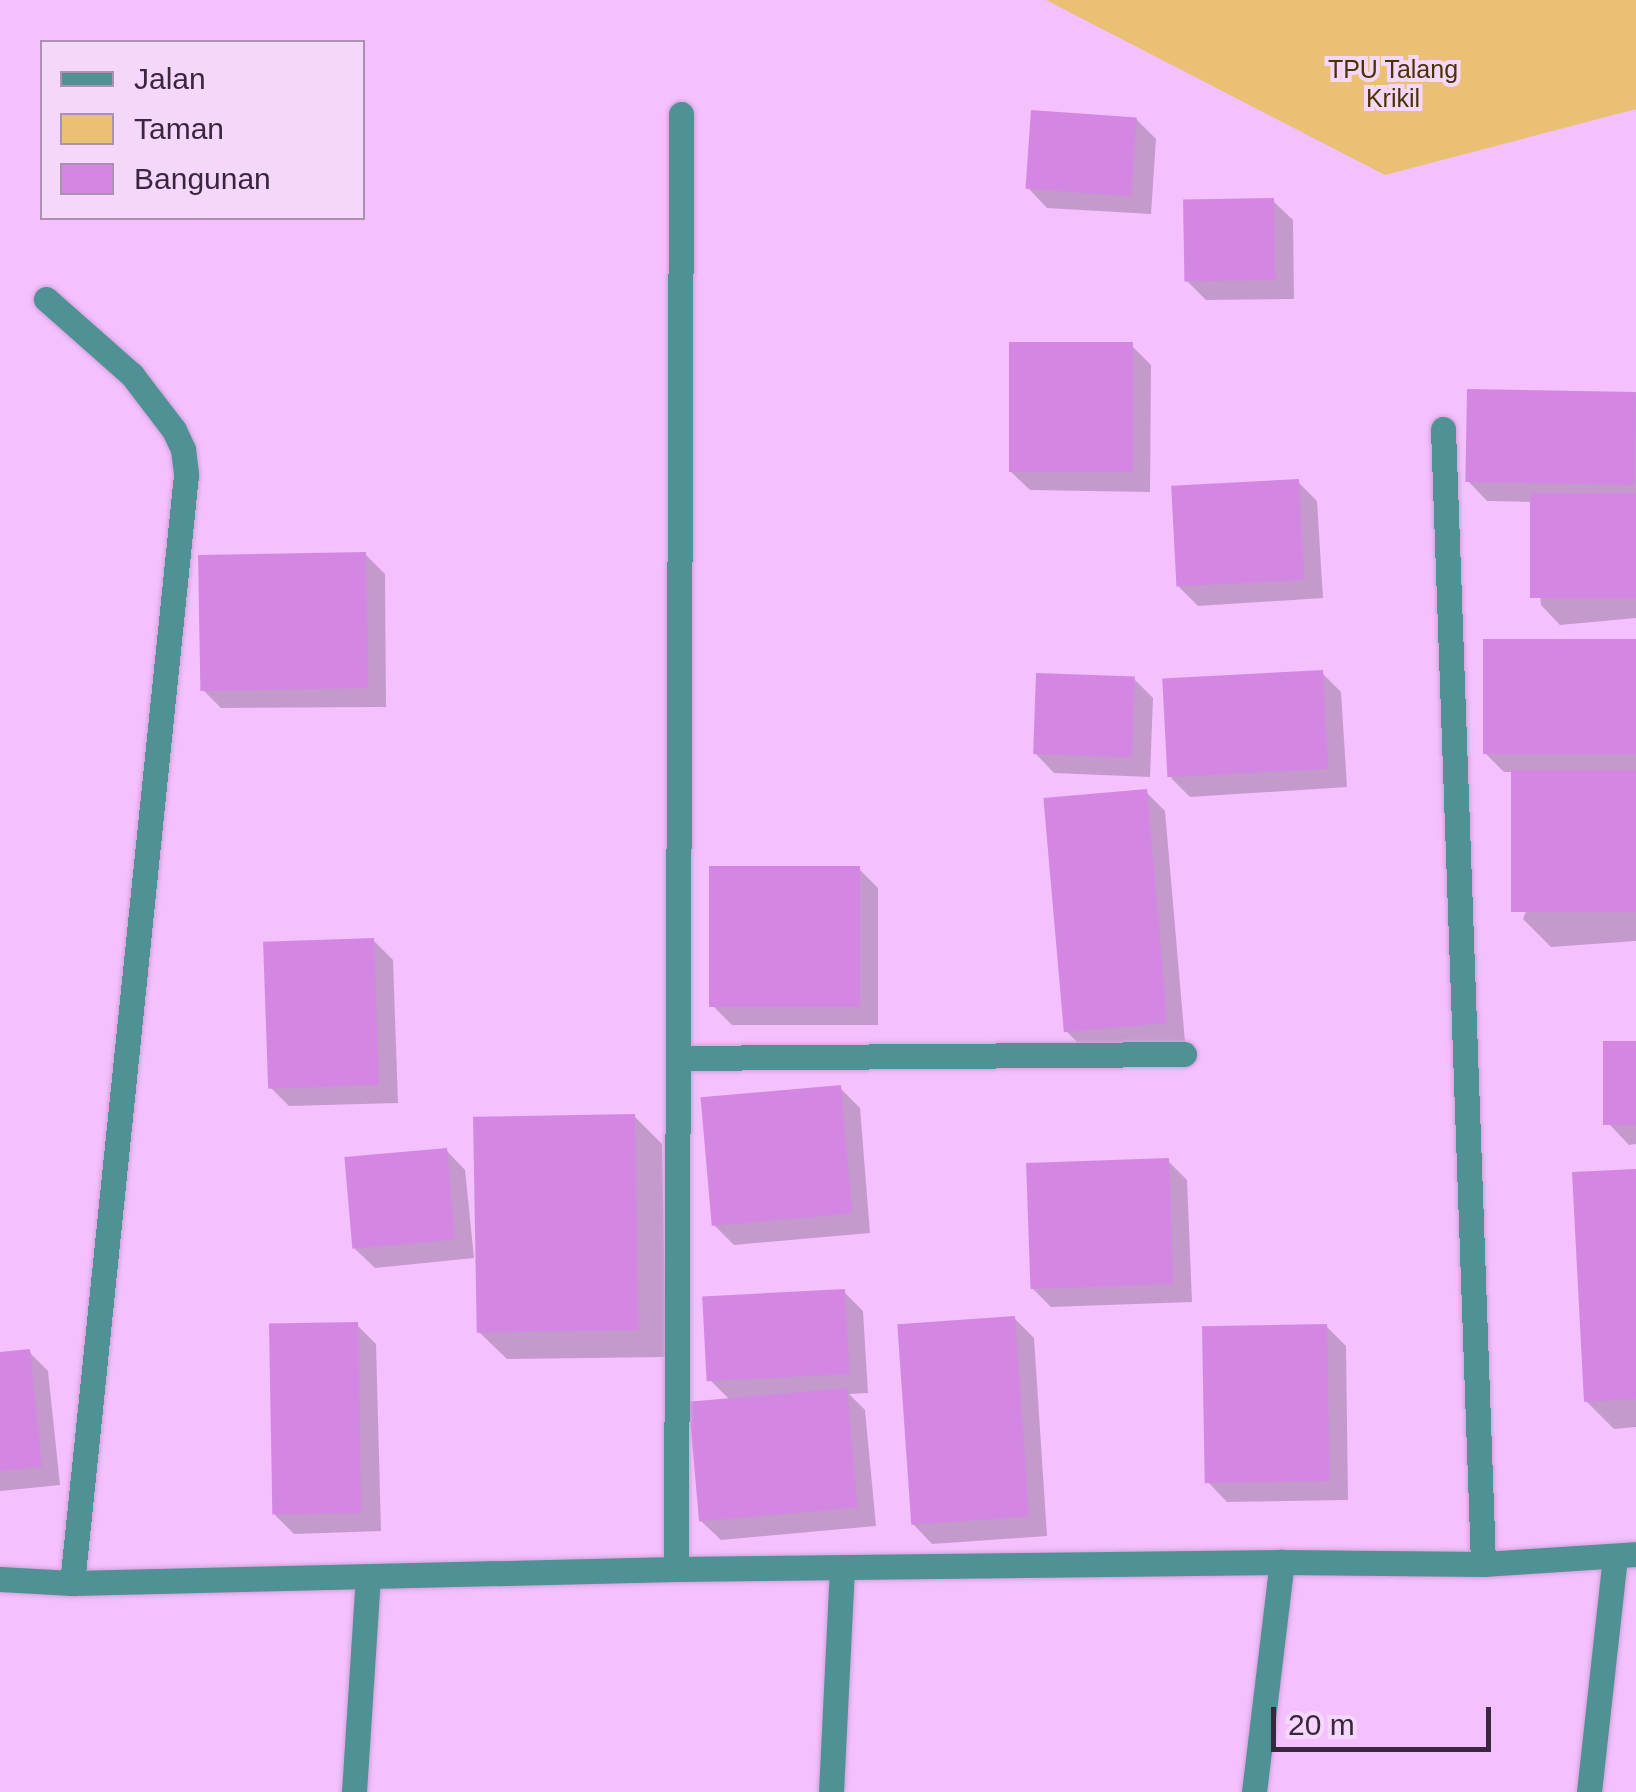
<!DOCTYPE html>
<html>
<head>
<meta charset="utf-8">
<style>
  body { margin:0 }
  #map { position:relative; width:1636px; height:1792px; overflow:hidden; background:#f4c1fe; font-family:Helvetica,sans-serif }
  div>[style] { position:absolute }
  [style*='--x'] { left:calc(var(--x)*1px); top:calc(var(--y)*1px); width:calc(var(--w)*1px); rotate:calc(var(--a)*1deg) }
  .green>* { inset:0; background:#eac075 }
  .shadow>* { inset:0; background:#0003 }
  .building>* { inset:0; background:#d387e3; transform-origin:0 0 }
  .roads { filter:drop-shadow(0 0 2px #cfa2d8) drop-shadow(0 0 2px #cfa2d8) }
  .minor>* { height:25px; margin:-12.5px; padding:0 12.5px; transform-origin:12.5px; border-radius:12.5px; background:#4f9195 }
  span { translate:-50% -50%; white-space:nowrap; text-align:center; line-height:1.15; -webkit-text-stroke:8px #f6d7fc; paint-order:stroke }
  .park-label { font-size:25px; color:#4b3300 }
  .legend { position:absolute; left:40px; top:40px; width:325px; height:180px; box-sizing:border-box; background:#f6d7fc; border:2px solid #ab91b0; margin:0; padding:12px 18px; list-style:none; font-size:30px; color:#3a273f }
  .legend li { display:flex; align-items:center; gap:20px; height:50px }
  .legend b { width:50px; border:2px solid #ab91b0 }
  .scale { position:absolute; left:1271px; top:1707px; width:220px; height:45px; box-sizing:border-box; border:5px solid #3a273f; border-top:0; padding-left:12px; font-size:30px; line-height:35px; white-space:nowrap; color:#3a273f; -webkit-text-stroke:8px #f6d7fc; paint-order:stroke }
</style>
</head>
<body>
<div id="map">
  <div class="green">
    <div style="clip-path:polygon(1046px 0,1636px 0,1636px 109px,1385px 175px)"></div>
  </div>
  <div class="shadow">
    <div style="clip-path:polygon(1136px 119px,1156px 139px,1151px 214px,1047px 208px,1028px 188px)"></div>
    <div style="clip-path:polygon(1273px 201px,1293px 220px,1294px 299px,1206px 300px,1187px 281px)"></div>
    <div style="clip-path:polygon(1132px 346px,1151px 365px,1150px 492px,1030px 490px,1010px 471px)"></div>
    <div style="clip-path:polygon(1636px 395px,1636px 618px,1560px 625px,1541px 605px,1533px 502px,1487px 501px,1468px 481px)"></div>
    <div style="clip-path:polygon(1298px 482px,1317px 501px,1323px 598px,1198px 606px,1179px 587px)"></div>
    <div style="clip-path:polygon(365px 554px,385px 574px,386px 707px,221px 708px,202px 689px)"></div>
    <div style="clip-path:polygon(1636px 641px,1636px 941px,1551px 947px,1523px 919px,1582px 772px,1504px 772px,1485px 753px)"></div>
    <div style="clip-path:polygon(1322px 673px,1341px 692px,1347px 787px,1190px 797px,1171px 778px)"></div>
    <div style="clip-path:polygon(1134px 679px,1153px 698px,1150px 777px,1054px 773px,1035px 753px)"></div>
    <div style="clip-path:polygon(1146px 792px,1165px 811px,1185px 1042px,1085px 1050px,1065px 1030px)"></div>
    <div style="clip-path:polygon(859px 869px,878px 888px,878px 1025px,732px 1025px,713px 1006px)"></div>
    <div style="clip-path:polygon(373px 940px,393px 960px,398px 1103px,289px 1106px,270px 1087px)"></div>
    <div style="clip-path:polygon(1636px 1044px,1636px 1144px,1629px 1145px,1610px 1125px)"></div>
    <div style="clip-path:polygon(840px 1088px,860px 1108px,870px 1233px,734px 1245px,714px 1225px)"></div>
    <div style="clip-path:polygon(634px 1116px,662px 1144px,666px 1357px,507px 1359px,479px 1332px)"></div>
    <div style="clip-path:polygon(446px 1150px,465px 1170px,474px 1258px,375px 1268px,355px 1249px)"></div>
    <div style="clip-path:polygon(1168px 1161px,1187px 1180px,1192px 1302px,1051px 1307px,1032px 1288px)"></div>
    <div style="clip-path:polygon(1636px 1172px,1636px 1427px,1614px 1429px,1586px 1401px)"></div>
    <div style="clip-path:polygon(844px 1292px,863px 1311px,868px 1393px,849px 1394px,865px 1410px,876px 1526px,721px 1540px,701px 1521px,730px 1400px,710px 1380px)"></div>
    <div style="clip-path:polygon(1014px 1318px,1034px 1338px,1047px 1536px,932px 1544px,913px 1524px)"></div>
    <div style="clip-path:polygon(357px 1325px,376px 1344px,381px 1531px,294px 1534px,275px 1515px)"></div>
    <div style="clip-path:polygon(1326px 1326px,1346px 1346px,1348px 1500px,1227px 1502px,1208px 1482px)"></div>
    <div style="clip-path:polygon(29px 1352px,48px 1371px,60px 1485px,0 1491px,0 1355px)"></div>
  </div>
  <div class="building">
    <div style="left:1031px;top:110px;width:106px;height:79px;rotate:4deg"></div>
    <div style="left:1274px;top:198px;width:82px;height:91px;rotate:89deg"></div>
    <div style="left:1009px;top:342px;width:124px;height:130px"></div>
    <div style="left:1467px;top:389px;width:169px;height:93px;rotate:1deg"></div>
    <div style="left:1299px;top:479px;width:101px;height:128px;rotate:87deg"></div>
    <div style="left:1636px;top:493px;width:105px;height:106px;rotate:90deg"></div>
    <div style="left:366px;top:552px;width:136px;height:168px;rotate:89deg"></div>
    <div style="left:1483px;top:639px;width:153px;height:115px"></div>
    <div style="left:1323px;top:670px;width:99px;height:161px;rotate:87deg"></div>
    <div style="left:1036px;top:673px;width:99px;height:81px;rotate:2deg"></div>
    <div style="left:1636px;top:770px;width:142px;height:125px;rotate:90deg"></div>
    <div style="left:1147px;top:789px;width:235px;height:104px;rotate:85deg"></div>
    <div style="left:860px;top:866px;width:141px;height:151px;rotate:90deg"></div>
    <div style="left:374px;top:938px;width:147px;height:111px;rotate:88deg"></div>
    <div style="left:1636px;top:1041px;width:84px;height:33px;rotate:90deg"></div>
    <div style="left:841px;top:1085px;width:129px;height:141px;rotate:85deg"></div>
    <div style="left:635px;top:1114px;width:216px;height:162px;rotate:89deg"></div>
    <div style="left:447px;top:1148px;width:92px;height:103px;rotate:85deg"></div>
    <div style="left:1169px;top:1158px;width:126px;height:143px;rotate:88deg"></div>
    <div style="clip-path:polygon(1636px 1169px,1636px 1399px,1584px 1402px,1572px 1172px)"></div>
    <div style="left:845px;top:1289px;width:85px;height:143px;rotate:87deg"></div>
    <div style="left:1015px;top:1316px;width:201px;height:118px;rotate:86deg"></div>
    <div style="left:358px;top:1322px;width:191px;height:89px;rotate:89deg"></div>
    <div style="left:1327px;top:1324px;width:157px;height:125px;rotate:89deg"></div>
    <div style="clip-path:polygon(30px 1349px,42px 1467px,0 1471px,0 1352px)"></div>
    <div style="left:847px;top:1388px;width:120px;height:159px;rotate:85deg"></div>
  </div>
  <div class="roads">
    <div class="minor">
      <div style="--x:46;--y:299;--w:115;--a:41.5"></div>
      <div style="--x:132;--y:375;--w:69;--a:52.6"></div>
      <div style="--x:174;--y:430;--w:21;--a:65"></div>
      <div style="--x:183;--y:449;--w:26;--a:83"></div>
      <div style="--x:186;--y:475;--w:1114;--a:95.87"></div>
      <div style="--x:1443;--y:429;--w:1136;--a:87.98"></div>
      <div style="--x:678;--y:1058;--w:506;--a:-0.45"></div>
      <div style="--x:676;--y:1569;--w:1455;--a:-89.8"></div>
      <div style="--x:0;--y:1579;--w:72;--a:3.2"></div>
      <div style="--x:72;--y:1583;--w:604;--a:-1.33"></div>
      <div style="--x:676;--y:1569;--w:606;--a:-0.66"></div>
      <div style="--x:1282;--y:1562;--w:201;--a:0.6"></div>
      <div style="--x:1483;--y:1564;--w:153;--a:-3.7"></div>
      <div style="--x:354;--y:1792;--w:215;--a:-86.3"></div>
      <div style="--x:831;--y:1792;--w:225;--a:-87.2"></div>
      <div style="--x:1254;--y:1792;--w:232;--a:-83.1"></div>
      <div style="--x:1589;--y:1792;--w:237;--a:-83.7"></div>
    </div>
  </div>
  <div class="park-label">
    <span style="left:1393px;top:84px">TPU Talang<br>Krikil</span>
  </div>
  <ul class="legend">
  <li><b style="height:12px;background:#4f9195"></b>Jalan</li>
  <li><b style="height:28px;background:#eac075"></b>Taman</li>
  <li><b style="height:28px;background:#d387e3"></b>Bangunan</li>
  </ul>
  <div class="scale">20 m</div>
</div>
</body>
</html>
